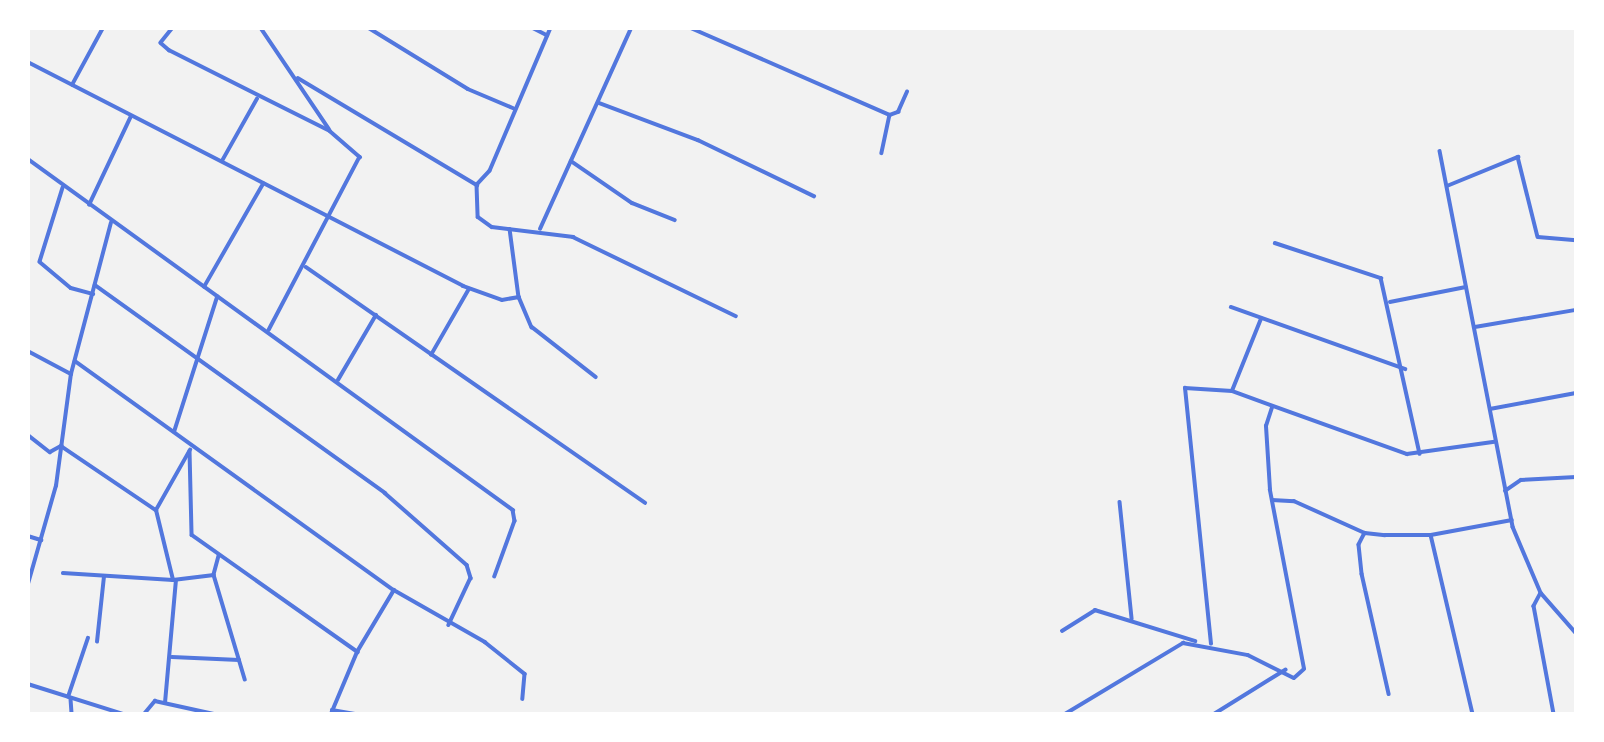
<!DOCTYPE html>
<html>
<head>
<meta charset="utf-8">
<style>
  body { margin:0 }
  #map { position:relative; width:1604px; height:742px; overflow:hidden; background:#f2f2f2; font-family:"DejaVu Sans",sans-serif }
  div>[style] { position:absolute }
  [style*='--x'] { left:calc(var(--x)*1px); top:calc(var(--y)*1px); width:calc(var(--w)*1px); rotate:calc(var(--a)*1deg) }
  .minor>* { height:3.5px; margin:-1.75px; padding:0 1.75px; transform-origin:1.75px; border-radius:1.75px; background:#5277de }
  span { translate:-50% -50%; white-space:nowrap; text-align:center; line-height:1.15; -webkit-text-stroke:6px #fff; paint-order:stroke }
  .frame { position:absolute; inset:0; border:30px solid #fff; pointer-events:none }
</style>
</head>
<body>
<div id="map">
  <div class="minor">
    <div style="--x:173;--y:28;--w:19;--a:129"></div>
    <div style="--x:161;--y:43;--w:11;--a:41"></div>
    <div style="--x:169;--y:50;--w:180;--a:26.7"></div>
    <div style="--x:330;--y:131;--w:40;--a:41"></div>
    <div style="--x:360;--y:157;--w:195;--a:117.7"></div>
    <div style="--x:261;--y:28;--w:122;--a:56"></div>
    <div style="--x:369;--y:28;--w:116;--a:31.6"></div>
    <div style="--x:468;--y:89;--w:49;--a:22.9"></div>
    <div style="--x:533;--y:28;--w:16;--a:27"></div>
    <div style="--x:551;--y:28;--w:155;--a:113.1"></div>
    <div style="--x:490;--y:171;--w:19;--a:133"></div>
    <div style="--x:477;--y:185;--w:32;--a:88"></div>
    <div style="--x:478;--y:217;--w:17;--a:36"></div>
    <div style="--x:492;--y:227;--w:82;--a:7"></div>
    <div style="--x:573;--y:237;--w:181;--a:25.9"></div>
    <div style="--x:691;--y:28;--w:217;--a:23.6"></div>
    <div style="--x:890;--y:115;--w:39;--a:102"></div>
    <div style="--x:28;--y:62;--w:489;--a:27.2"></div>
    <div style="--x:463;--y:286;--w:41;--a:19.7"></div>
    <div style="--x:502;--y:300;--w:17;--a:-10"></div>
    <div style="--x:298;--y:78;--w:209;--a:30.9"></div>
    <div style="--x:72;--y:85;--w:65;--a:-61.5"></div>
    <div style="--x:599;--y:103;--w:106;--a:20.5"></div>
    <div style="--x:698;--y:140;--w:129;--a:25.8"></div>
    <div style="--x:890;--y:115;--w:9;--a:-21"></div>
    <div style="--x:898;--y:112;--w:22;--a:-66"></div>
    <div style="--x:1440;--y:151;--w:383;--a:79"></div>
    <div style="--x:1513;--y:527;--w:72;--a:67"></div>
    <div style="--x:1541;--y:593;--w:53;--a:48.8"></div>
    <div style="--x:28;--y:159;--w:599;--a:35.89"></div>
    <div style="--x:513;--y:510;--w:11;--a:80"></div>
    <div style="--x:515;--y:521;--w:59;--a:110"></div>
    <div style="--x:222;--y:161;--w:71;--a:-60.6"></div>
    <div style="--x:571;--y:161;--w:74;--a:34.5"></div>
    <div style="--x:632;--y:203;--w:46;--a:21.6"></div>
    <div style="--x:1447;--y:186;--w:77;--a:-22.2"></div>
    <div style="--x:1518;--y:157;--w:82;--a:76"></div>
    <div style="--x:1538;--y:237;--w:38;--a:5"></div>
    <div style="--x:63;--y:188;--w:77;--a:107.3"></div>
    <div style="--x:40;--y:262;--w:40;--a:40"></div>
    <div style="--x:71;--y:288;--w:23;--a:15"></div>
    <div style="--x:89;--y:205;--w:98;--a:-64.7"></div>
    <div style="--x:510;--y:229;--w:69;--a:82.5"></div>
    <div style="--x:519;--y:297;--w:33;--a:67"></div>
    <div style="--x:532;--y:327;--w:81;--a:38"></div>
    <div style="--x:540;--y:229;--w:221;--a:-65.6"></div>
    <div style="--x:1275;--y:243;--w:112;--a:18.3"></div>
    <div style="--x:1381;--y:278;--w:180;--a:77.5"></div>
    <div style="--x:306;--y:267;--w:413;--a:34.8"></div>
    <div style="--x:95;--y:285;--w:357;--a:35.6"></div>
    <div style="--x:385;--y:493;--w:109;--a:41.3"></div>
    <div style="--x:467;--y:565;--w:14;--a:73"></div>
    <div style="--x:471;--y:578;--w:52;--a:115.1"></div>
    <div style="--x:204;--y:287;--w:119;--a:-60.2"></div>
    <div style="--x:1390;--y:302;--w:77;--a:-11.2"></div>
    <div style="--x:1231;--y:307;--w:185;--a:19.6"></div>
    <div style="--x:1475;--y:327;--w:102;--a:-9.6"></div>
    <div style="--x:28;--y:351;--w:49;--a:28.1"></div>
    <div style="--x:431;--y:355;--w:76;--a:-60.1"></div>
    <div style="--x:75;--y:361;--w:393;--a:35.7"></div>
    <div style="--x:394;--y:590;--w:105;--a:29.7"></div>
    <div style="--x:485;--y:642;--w:51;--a:38.7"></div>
    <div style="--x:525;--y:674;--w:25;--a:95"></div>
    <div style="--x:338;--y:380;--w:75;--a:-59.7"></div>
    <div style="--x:1232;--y:391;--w:78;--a:-68.1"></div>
    <div style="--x:1490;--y:409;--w:87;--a:-10.5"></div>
    <div style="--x:174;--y:432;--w:142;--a:-72.3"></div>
    <div style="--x:28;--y:435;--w:28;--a:38"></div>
    <div style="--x:50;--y:452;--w:13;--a:-29"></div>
    <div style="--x:61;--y:446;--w:115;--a:34"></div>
    <div style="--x:190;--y:451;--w:84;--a:88.6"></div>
    <div style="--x:192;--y:535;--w:203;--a:35.2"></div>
    <div style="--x:1505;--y:491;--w:19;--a:-35"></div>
    <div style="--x:1521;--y:480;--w:55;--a:-3.1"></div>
    <div style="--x:1272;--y:500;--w:22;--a:3"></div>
    <div style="--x:1294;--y:501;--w:78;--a:24.3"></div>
    <div style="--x:1365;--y:533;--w:20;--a:6"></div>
    <div style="--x:1385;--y:535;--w:46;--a:0"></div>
    <div style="--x:1431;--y:535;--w:82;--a:-10.5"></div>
    <div style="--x:1120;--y:502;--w:117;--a:84.1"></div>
    <div style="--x:1365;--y:533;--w:13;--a:117"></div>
    <div style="--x:1359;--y:545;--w:29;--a:84"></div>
    <div style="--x:1362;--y:574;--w:123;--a:77.3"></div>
    <div style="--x:1431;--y:535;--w:184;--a:76.8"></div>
    <div style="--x:28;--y:536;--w:14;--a:17"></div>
    <div style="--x:219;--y:556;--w:20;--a:105"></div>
    <div style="--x:214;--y:575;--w:109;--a:73.4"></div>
    <div style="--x:63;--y:573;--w:110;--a:3.6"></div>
    <div style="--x:173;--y:580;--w:41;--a:-7"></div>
    <div style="--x:173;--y:580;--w:72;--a:-103.7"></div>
    <div style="--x:156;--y:510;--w:69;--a:-60.5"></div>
    <div style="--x:28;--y:584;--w:102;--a:-74.1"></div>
    <div style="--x:56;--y:486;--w:113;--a:-82.4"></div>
    <div style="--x:71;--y:374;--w:156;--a:-75.2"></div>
    <div style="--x:1541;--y:593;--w:15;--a:118"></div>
    <div style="--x:1534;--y:606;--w:110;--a:79.5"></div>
    <div style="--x:1062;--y:631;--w:39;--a:-32"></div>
    <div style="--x:1095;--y:610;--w:105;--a:17.2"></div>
    <div style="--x:97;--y:642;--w:65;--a:-83.9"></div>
    <div style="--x:1211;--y:644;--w:257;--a:-95.8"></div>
    <div style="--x:1185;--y:388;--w:47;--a:3.7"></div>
    <div style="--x:1232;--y:391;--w:186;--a:19.8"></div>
    <div style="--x:1407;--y:454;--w:88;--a:-7.9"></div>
    <div style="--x:172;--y:657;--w:67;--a:2.6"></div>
    <div style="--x:28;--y:684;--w:100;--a:17.5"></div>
    <div style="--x:68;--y:697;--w:62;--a:-71.3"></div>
    <div style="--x:71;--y:699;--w:15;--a:86"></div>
    <div style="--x:165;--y:703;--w:123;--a:-84.9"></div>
    <div style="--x:332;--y:710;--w:23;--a:10"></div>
    <div style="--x:144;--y:714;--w:17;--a:-50"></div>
    <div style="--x:155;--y:701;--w:60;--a:12.4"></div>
    <div style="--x:331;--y:714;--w:67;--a:-67.2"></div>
    <div style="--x:357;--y:652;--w:72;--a:-59.2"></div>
    <div style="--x:1065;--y:714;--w:138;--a:-31"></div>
    <div style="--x:1183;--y:643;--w:66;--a:10.5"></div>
    <div style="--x:1248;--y:655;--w:51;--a:26.6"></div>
    <div style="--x:1294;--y:678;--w:13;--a:-42"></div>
    <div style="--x:1304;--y:669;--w:182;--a:-100.8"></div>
    <div style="--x:1270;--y:490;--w:64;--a:-93.6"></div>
    <div style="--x:1266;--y:426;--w:20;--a:-72"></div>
    <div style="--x:1214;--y:714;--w:84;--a:-31.8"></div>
  </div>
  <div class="frame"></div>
</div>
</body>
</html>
